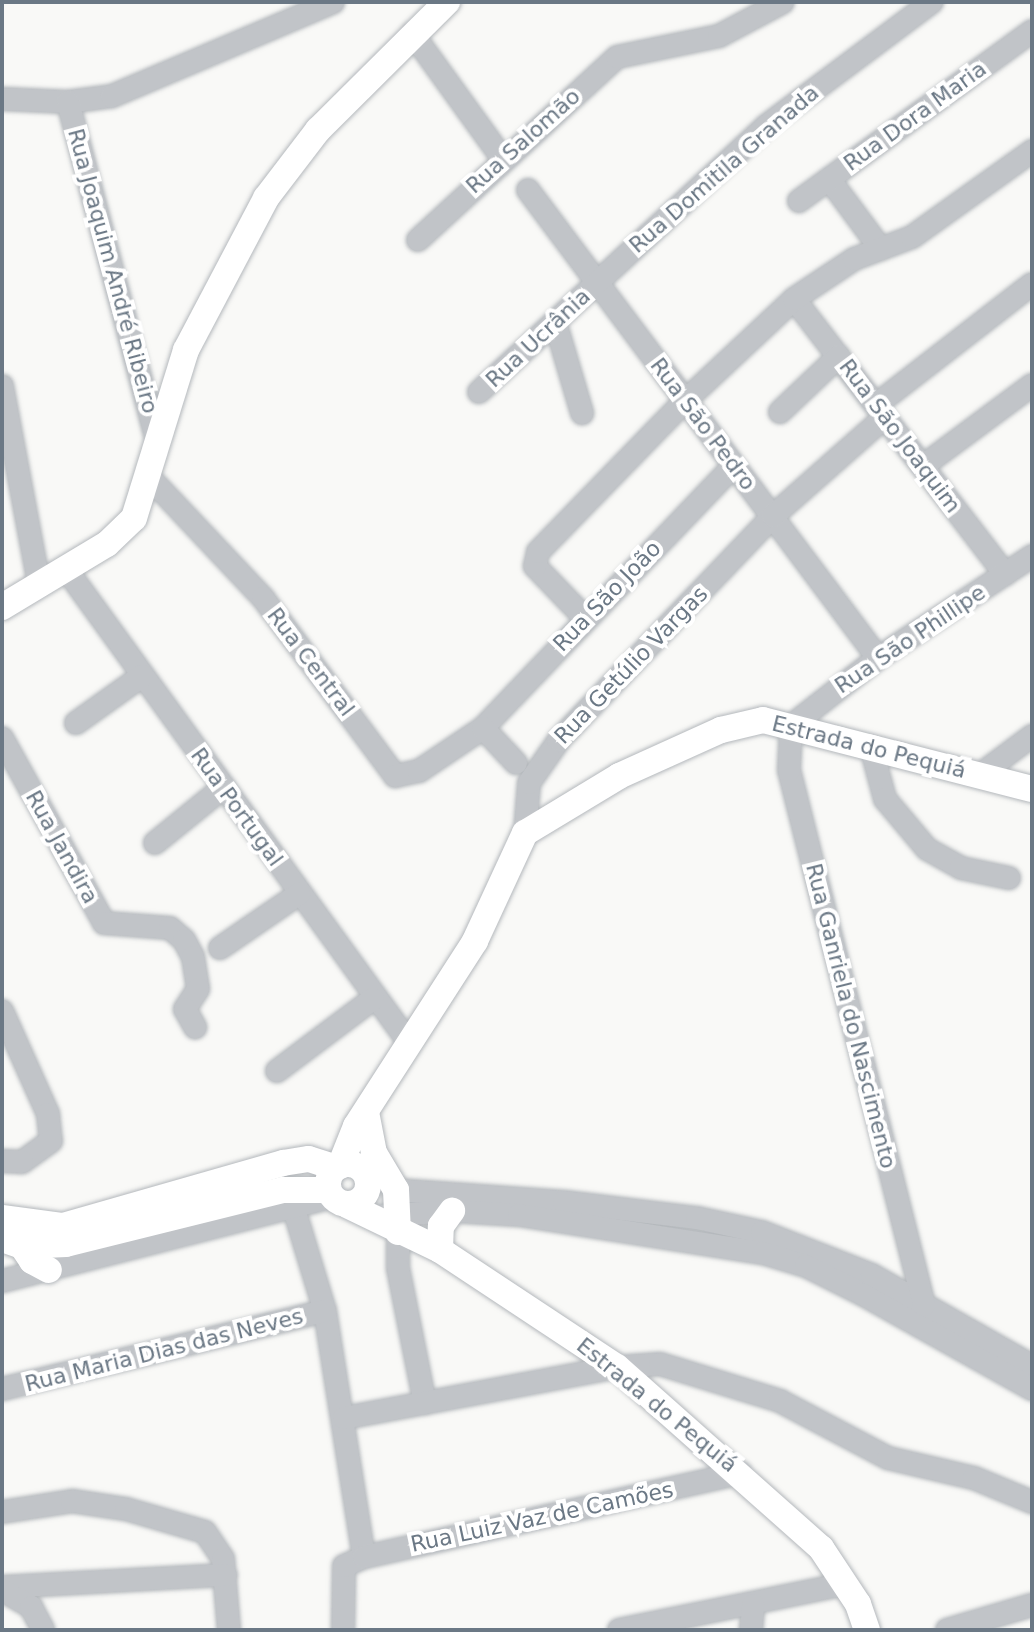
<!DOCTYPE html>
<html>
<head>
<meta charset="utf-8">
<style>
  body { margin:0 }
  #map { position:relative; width:1034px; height:1632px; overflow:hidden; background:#f9f9f7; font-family:"DejaVu Sans",sans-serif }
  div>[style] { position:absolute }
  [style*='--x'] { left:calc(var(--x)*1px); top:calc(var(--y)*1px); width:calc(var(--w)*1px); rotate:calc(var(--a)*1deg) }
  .roads { filter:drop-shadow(0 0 2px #b4b8bc) drop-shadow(0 0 2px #b4b8bc) }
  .minor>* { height:22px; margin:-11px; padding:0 11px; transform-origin:11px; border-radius:11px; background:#c1c4c8 }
  .major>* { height:26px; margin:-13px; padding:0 13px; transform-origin:13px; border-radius:13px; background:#fff }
  .major>.ring { margin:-13px; padding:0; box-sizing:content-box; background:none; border:26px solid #fff; border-radius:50% }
  span { translate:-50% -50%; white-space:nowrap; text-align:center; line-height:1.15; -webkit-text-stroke:8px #fff; paint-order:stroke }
  .street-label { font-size:22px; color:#6b7885 }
  .frame { position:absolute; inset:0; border:4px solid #6b7885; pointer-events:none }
</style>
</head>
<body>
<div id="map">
  <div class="roads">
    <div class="minor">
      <div style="--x:412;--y:33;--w:154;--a:54.2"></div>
      <div style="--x:2;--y:99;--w:66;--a:2.6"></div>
      <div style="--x:68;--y:102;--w:44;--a:-7.8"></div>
      <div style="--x:112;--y:96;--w:240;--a:-23"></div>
      <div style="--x:68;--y:102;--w:350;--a:75.3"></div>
      <div style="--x:829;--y:179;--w:87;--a:53.4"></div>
      <div style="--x:528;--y:190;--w:584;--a:53.21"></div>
      <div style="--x:799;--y:201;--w:288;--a:-36.1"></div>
      <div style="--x:418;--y:240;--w:270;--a:-42.6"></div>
      <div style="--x:617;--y:57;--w:104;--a:-11.6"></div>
      <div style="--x:719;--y:36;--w:72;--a:-28"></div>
      <div style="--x:794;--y:299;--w:347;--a:52.5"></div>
      <div style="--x:556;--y:325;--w:92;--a:73.5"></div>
      <div style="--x:2;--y:386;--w:200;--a:79.4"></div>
      <div style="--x:479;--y:392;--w:391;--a:-42.8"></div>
      <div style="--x:766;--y:126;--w:207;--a:-36.8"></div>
      <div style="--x:876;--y:405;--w:197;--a:-37.8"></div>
      <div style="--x:780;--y:412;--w:81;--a:-43.5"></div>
      <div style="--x:923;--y:466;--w:136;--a:-36.6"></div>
      <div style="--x:148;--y:476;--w:168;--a:46.7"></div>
      <div style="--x:263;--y:598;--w:222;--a:53.4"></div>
      <div style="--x:395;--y:776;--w:25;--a:-12"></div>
      <div style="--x:419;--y:771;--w:77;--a:-33.9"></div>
      <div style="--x:483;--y:728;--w:362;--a:-46.3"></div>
      <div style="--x:66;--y:569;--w:586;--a:54.09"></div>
      <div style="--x:584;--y:617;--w:71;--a:-133.9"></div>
      <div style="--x:535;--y:566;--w:14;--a:-78"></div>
      <div style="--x:538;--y:552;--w:211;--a:-45.8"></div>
      <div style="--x:685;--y:401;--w:149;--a:-43.1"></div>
      <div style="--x:794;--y:299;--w:72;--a:-33.7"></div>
      <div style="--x:854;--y:259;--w:62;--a:-20.8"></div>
      <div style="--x:912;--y:237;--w:148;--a:-35.6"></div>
      <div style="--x:76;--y:723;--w:81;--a:-35.5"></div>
      <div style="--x:483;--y:728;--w:48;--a:46.7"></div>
      <div style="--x:2;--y:738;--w:211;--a:61.1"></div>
      <div style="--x:104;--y:923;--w:66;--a:4.3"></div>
      <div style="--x:170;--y:928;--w:18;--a:41"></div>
      <div style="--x:184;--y:940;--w:19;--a:62"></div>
      <div style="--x:193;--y:957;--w:32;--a:81"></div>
      <div style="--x:198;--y:989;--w:24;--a:123"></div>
      <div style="--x:185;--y:1009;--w:21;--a:61"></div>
      <div style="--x:871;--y:747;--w:54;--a:74.9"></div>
      <div style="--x:885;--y:799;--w:65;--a:50"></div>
      <div style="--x:927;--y:849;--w:39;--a:29"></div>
      <div style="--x:961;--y:868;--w:49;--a:11.8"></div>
      <div style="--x:981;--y:774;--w:64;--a:-36.7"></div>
      <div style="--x:525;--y:833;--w:50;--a:-85.4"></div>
      <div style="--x:529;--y:783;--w:52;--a:-55.1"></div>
      <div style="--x:559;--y:740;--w:310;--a:-46.3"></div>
      <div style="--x:773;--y:516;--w:149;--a:-41.5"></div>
      <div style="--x:155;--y:843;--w:89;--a:-39.1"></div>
      <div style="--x:220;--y:948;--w:96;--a:-34.4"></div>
      <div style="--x:2;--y:1011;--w:113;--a:65.9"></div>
      <div style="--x:48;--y:1114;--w:27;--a:84"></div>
      <div style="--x:51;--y:1141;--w:36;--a:144"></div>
      <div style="--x:22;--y:1162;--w:20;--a:-177"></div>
      <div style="--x:277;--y:1071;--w:120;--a:-36.9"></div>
      <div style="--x:396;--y:1190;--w:168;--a:4.1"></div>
      <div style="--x:564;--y:1202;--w:134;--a:6.9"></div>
      <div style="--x:697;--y:1218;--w:66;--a:12.2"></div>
      <div style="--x:762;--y:1232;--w:118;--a:21.4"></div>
      <div style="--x:872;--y:1275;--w:184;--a:29.6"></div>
      <div style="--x:294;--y:1209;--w:107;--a:73.1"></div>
      <div style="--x:325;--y:1311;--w:249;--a:81"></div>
      <div style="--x:382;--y:1216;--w:70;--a:-4.1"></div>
      <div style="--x:452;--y:1211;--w:67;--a:3.4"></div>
      <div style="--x:519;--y:1215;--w:247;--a:8.9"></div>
      <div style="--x:763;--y:1253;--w:45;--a:16.8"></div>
      <div style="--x:806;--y:1266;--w:63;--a:26.6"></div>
      <div style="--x:862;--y:1294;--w:195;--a:29.2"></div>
      <div style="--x:398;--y:1232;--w:36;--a:90"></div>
      <div style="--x:398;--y:1268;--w:138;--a:78.7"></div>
      <div style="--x:2;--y:1281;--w:341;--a:-14.3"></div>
      <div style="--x:924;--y:1305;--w:552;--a:-104.16"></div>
      <div style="--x:789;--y:770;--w:44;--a:-87.4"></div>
      <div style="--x:791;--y:726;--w:110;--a:-38"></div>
      <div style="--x:878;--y:658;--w:185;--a:-33.5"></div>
      <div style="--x:2;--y:1389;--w:332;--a:-13.6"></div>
      <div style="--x:344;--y:1418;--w:278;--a:-10.6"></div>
      <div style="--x:617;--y:1367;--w:43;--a:-4"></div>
      <div style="--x:660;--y:1364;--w:126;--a:17.1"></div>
      <div style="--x:780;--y:1401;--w:122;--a:27.8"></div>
      <div style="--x:888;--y:1458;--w:88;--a:13.1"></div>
      <div style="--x:974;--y:1478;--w:63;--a:22.5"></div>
      <div style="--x:2;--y:1512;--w:71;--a:-8.9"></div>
      <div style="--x:72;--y:1501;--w:55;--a:8.4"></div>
      <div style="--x:126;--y:1509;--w:82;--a:16.2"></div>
      <div style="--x:205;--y:1532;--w:32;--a:56"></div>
      <div style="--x:223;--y:1559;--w:71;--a:85.2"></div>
      <div style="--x:2;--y:1587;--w:224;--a:-3.1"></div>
      <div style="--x:2;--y:1590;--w:34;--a:30"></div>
      <div style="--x:31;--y:1607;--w:26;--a:62"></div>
      <div style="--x:343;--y:1630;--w:64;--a:-89.1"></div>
      <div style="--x:344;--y:1566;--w:22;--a:-24"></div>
      <div style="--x:364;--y:1557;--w:386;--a:-12.6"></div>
      <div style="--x:619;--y:1630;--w:232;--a:-11.5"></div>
      <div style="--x:751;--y:1630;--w:25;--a:-85"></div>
      <div style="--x:947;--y:1630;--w:89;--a:-16.4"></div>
    </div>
    <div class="major">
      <div style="--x:2;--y:607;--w:122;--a:-31"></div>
      <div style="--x:107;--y:544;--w:37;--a:-44"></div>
      <div style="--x:134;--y:518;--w:176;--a:-72.8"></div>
      <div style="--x:186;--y:350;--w:172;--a:-62.2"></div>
      <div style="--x:266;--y:198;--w:86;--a:-52.6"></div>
      <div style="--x:318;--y:130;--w:182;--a:-44.8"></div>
      <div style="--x:366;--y:1112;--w:42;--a:79"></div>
      <div style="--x:374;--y:1153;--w:43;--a:59.3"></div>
      <div style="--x:396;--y:1190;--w:42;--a:87.3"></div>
      <div class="ring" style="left:328px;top:1164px;width:14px;height:14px"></div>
      <div style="--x:340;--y:1166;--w:43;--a:-68.2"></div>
      <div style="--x:356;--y:1126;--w:220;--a:-57.2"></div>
      <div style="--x:475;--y:941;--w:119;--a:-65.2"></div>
      <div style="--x:525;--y:833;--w:110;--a:-31.2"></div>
      <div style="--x:619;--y:776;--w:112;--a:-24.3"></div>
      <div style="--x:721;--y:730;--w:43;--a:-13.4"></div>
      <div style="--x:763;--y:720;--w:278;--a:14.4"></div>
      <div style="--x:347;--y:1205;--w:103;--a:25.8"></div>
      <div style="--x:440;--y:1250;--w:212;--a:33.5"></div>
      <div style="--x:617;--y:1367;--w:273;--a:41.6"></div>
      <div style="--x:821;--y:1548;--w:67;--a:56.5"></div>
      <div style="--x:858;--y:1604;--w:28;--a:71"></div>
      <div style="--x:2;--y:1218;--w:62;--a:7.5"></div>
      <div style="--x:63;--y:1226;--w:229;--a:-16"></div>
      <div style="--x:283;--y:1163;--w:26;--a:-9"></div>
      <div style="--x:309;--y:1159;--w:28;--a:18"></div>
      <div style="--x:2;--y:1239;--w:21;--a:19"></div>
      <div style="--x:22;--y:1246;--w:44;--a:-2.6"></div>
      <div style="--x:66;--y:1244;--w:224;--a:-14"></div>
      <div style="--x:283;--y:1190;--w:45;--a:0"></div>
      <div style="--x:22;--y:1246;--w:18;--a:56"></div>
      <div style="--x:32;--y:1261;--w:19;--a:28"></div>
      <div style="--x:440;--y:1250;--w:24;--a:-88"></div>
      <div style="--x:441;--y:1226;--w:19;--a:-54"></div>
    </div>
  </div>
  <div class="street-label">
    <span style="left:915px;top:116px;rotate:-36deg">Rua Dora Maria</span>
    <span style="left:523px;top:141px;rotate:-42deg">Rua Salomão</span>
    <span style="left:724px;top:169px;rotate:-41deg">Rua Domitila Granada</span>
    <span style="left:113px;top:271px;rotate:75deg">Rua Joaquim André Ribeiro</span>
    <span style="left:538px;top:338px;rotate:-43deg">Rua Ucrânia</span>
    <span style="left:703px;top:424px;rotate:53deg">Rua São Pedro</span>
    <span style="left:900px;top:436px;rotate:53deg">Rua São Joaquim</span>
    <span style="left:607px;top:596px;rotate:-46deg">Rua São João</span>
    <span style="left:910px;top:639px;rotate:-34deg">Rua São Phillipe</span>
    <span style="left:311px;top:662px;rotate:53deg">Rua Central</span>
    <span style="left:631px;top:665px;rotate:-46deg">Rua Getúlio Vargas</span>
    <span style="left:869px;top:747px;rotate:14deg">Estrada do Pequiá</span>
    <span style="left:237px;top:807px;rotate:54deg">Rua Portugal</span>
    <span style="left:62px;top:847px;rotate:61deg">Rua Jandira</span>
    <span style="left:851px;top:1016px;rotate:76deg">Rua Ganriela do Nascimento</span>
    <span style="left:164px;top:1350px;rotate:-14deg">Rua Maria Dias das Neves</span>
    <span style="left:657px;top:1405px;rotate:39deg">Estrada do Pequiá</span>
    <span style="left:542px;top:1517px;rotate:-12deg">Rua Luiz Vaz de Camões</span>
  </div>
  <div class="frame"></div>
</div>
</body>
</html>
